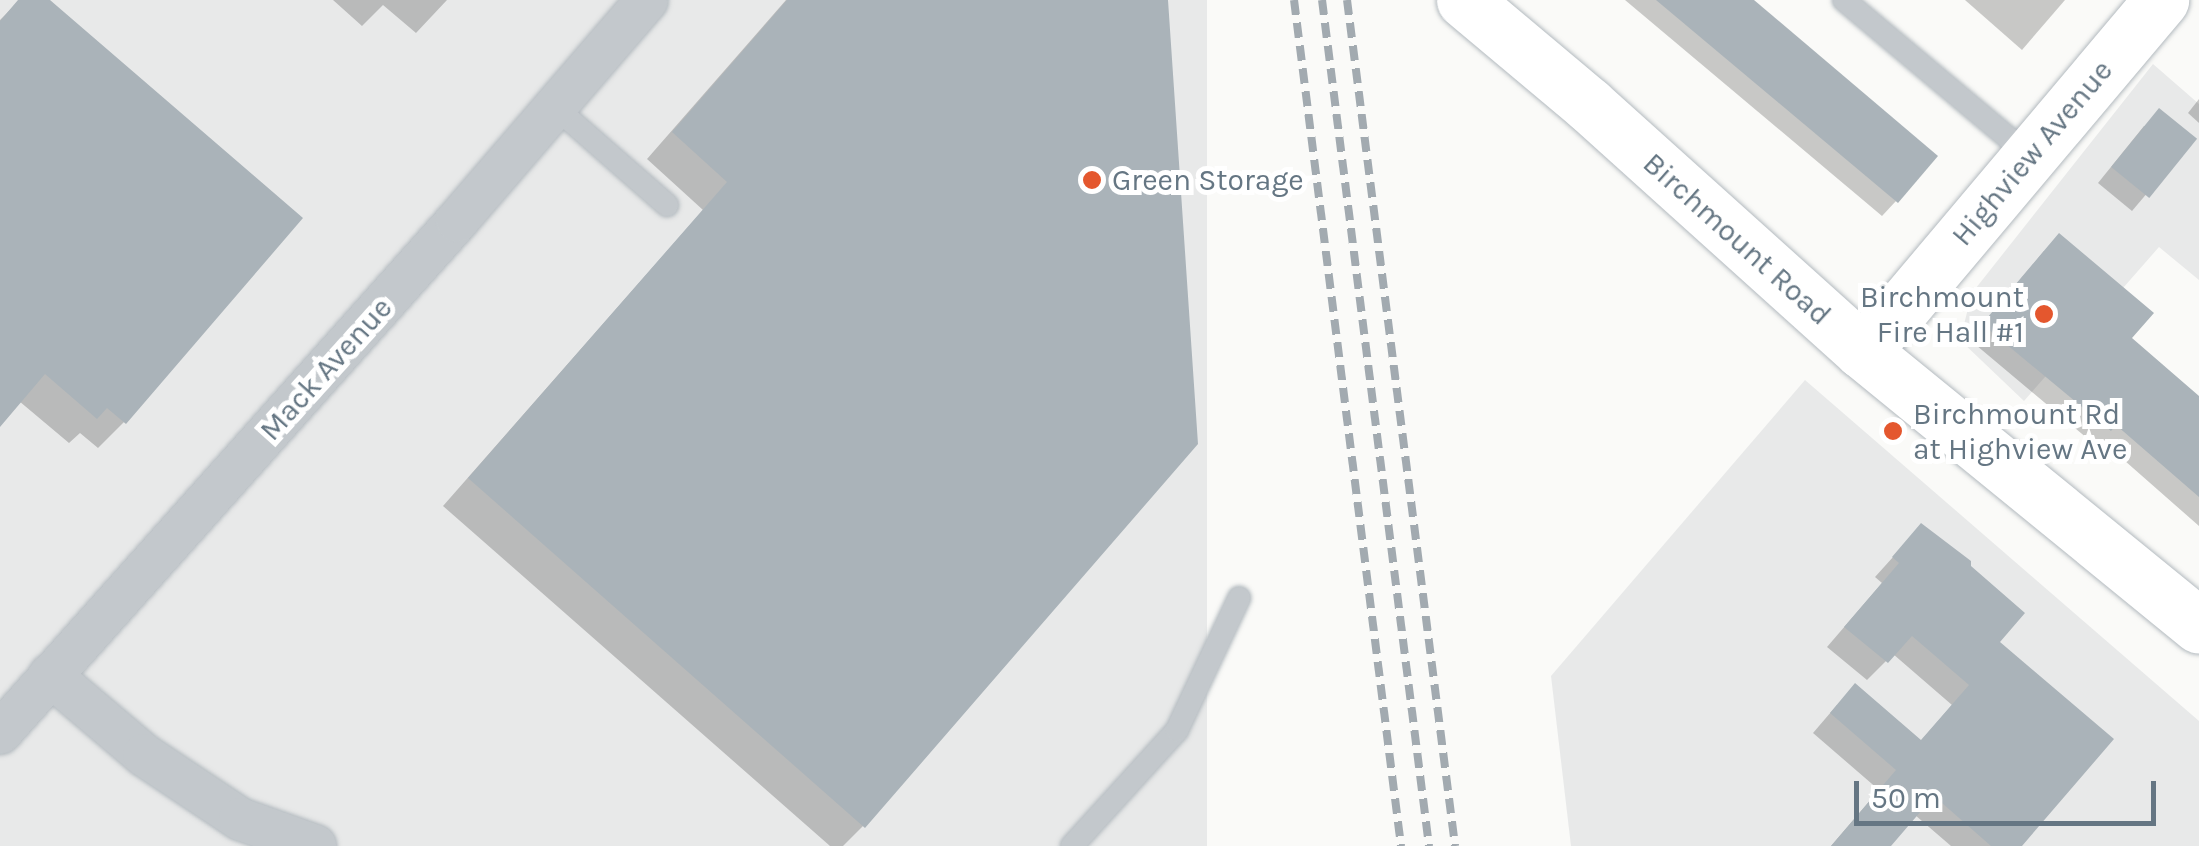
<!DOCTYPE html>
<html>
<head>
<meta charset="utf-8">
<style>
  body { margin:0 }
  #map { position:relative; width:2199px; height:846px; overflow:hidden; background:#fafaf8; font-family:Karla,sans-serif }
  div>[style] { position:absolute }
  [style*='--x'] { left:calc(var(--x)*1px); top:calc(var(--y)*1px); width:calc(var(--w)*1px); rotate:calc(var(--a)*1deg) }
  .built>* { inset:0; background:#e8e9e9; transform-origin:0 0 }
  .shadow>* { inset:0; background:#0003 }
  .building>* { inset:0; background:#aab3b9; transform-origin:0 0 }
  .roads { filter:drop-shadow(0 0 2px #b3babf) drop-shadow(0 0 2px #b3babf) }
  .lane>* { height:22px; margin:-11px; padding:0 11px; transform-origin:11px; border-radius:11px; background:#c3c8cc }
  .street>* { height:42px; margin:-21px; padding:0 21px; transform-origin:21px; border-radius:21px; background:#c3c8cc }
  .secondary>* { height:55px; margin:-27.5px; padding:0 27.5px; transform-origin:27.5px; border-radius:27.5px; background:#fff }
  .rail>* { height:8px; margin-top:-4px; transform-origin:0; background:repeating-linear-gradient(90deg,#a2aab0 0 15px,transparent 0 23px) }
  .dots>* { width:28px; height:28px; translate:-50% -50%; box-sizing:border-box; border:5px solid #fff; border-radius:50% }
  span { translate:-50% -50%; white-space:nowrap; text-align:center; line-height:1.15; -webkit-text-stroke:10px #fff; paint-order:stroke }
  .street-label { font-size:30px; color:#657683 }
  .poi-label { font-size:30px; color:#657683 }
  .left { translate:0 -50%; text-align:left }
  .right { translate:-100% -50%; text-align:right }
  .scale { position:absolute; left:1854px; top:781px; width:302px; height:45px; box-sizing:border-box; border:5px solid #657683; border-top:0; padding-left:12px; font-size:30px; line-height:35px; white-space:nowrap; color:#657683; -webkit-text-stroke:8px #fff; paint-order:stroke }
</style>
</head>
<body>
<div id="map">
  <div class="built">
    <div style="left:0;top:0;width:1207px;height:846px"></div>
    <div style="clip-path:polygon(2153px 64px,2199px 104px,2199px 280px,2159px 247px,2024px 401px,1960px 340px,1972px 293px)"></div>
    <div style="clip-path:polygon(1805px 380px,2199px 721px,2199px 846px,1571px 846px,1551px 676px)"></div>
  </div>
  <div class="shadow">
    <div style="clip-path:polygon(20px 0,47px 0,124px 422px,98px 448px,80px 433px,69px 443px,19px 401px,0 423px,0 20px)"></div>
    <div style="clip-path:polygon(333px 0,447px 0,416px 33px,383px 5px,362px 26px)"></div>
    <div style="clip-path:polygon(786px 0,1166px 0,863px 826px,843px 846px,830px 846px,443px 506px,703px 210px,647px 159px)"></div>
    <div style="clip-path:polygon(1625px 0,1748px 0,1896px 201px,1882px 216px)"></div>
    <div style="clip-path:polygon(1965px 0,2065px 0,2022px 50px)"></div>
    <div style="clip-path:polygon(2199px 99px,2199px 123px,2188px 113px)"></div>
    <div style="clip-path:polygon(2144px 126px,2193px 139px,2132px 211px,2098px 183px)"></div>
    <div style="clip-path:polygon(2044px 251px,2129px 339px,2199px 399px,2199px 526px,2100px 439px,2094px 444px,1970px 340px)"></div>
    <div style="clip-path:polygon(1921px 526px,1997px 642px,2019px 846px,1951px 846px,1915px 815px,1888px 846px,1831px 846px,1879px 790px,1813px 733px,1837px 705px,1920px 742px,1952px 705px,1893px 654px,1867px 680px,1827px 647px,1882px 583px,1875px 577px)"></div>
  </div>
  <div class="building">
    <div style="clip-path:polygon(18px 0,50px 0,303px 218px,126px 424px,107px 408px,97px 419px,45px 374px,0 427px,0 21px)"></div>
    <div style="clip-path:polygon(787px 0,1168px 0,1198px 444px,865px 828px,468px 478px,727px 182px,672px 132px)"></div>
    <div style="clip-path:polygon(1656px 0,1754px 0,1938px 156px,1898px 203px)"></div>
    <div style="left:2159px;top:108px;width:49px;height:76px;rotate:39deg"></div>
    <div style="clip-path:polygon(2059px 233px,2154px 313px,2132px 338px,2199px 396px,2199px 497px,2116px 425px,2111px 431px,1982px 324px)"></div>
    <div style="clip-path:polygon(1921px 523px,1971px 561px,1971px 566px,2025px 613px,2000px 642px,2114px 739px,2022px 846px,1991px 846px,1934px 796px,1891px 846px,1831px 846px,1896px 770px,1830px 713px,1855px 683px,1921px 740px,1969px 685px,1912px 636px,1888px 663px,1844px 627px,1899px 563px,1892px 557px)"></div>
  </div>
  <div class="roads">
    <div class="lane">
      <div style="--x:1844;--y:0;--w:241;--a:40"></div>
      <div style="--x:555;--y:107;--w:149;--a:41.2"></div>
      <div style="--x:1072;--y:846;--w:156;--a:-47.8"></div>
      <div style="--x:1177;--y:730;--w:146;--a:-64.8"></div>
    </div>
    <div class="street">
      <div style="--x:50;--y:675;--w:123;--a:40.4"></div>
      <div style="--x:144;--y:755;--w:115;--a:33.7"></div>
      <div style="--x:240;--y:819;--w:80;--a:19.8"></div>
      <div style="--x:0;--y:733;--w:686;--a:-48.25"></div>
      <div style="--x:457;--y:221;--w:291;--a:-49.3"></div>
    </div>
    <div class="secondary">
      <div style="--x:1464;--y:0;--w:163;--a:40"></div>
      <div style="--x:1589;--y:105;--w:366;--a:42"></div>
      <div style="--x:1861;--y:350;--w:436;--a:39.2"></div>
      <div style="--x:1861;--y:350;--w:57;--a:-45.7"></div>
      <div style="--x:1901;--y:309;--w:404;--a:-49.9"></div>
    </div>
  </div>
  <div class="rail">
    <div style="--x:1294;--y:0;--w:853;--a:82.79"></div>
    <div style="--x:1322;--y:0;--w:853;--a:82.79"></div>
    <div style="--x:1347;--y:0;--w:853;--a:82.72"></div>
  </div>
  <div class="dots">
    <div style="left:1092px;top:180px;background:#e4572e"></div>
    <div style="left:2044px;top:314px;background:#e4572e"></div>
    <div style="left:1893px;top:431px;background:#e4572e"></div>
  </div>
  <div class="street-label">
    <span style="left:2032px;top:153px;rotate:-50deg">Highview Avenue</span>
    <span style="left:1737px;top:239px;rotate:42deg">Birchmount Road</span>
    <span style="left:326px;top:369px;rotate:-48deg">Mack Avenue</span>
  </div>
  <div class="poi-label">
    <span class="left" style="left:1112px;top:180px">Green Storage</span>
    <span class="right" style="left:2024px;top:314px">Birchmount<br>Fire Hall #1</span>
    <span class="left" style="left:1913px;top:431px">Birchmount Rd<br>at Highview Ave</span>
  </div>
  <div class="scale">50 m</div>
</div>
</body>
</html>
